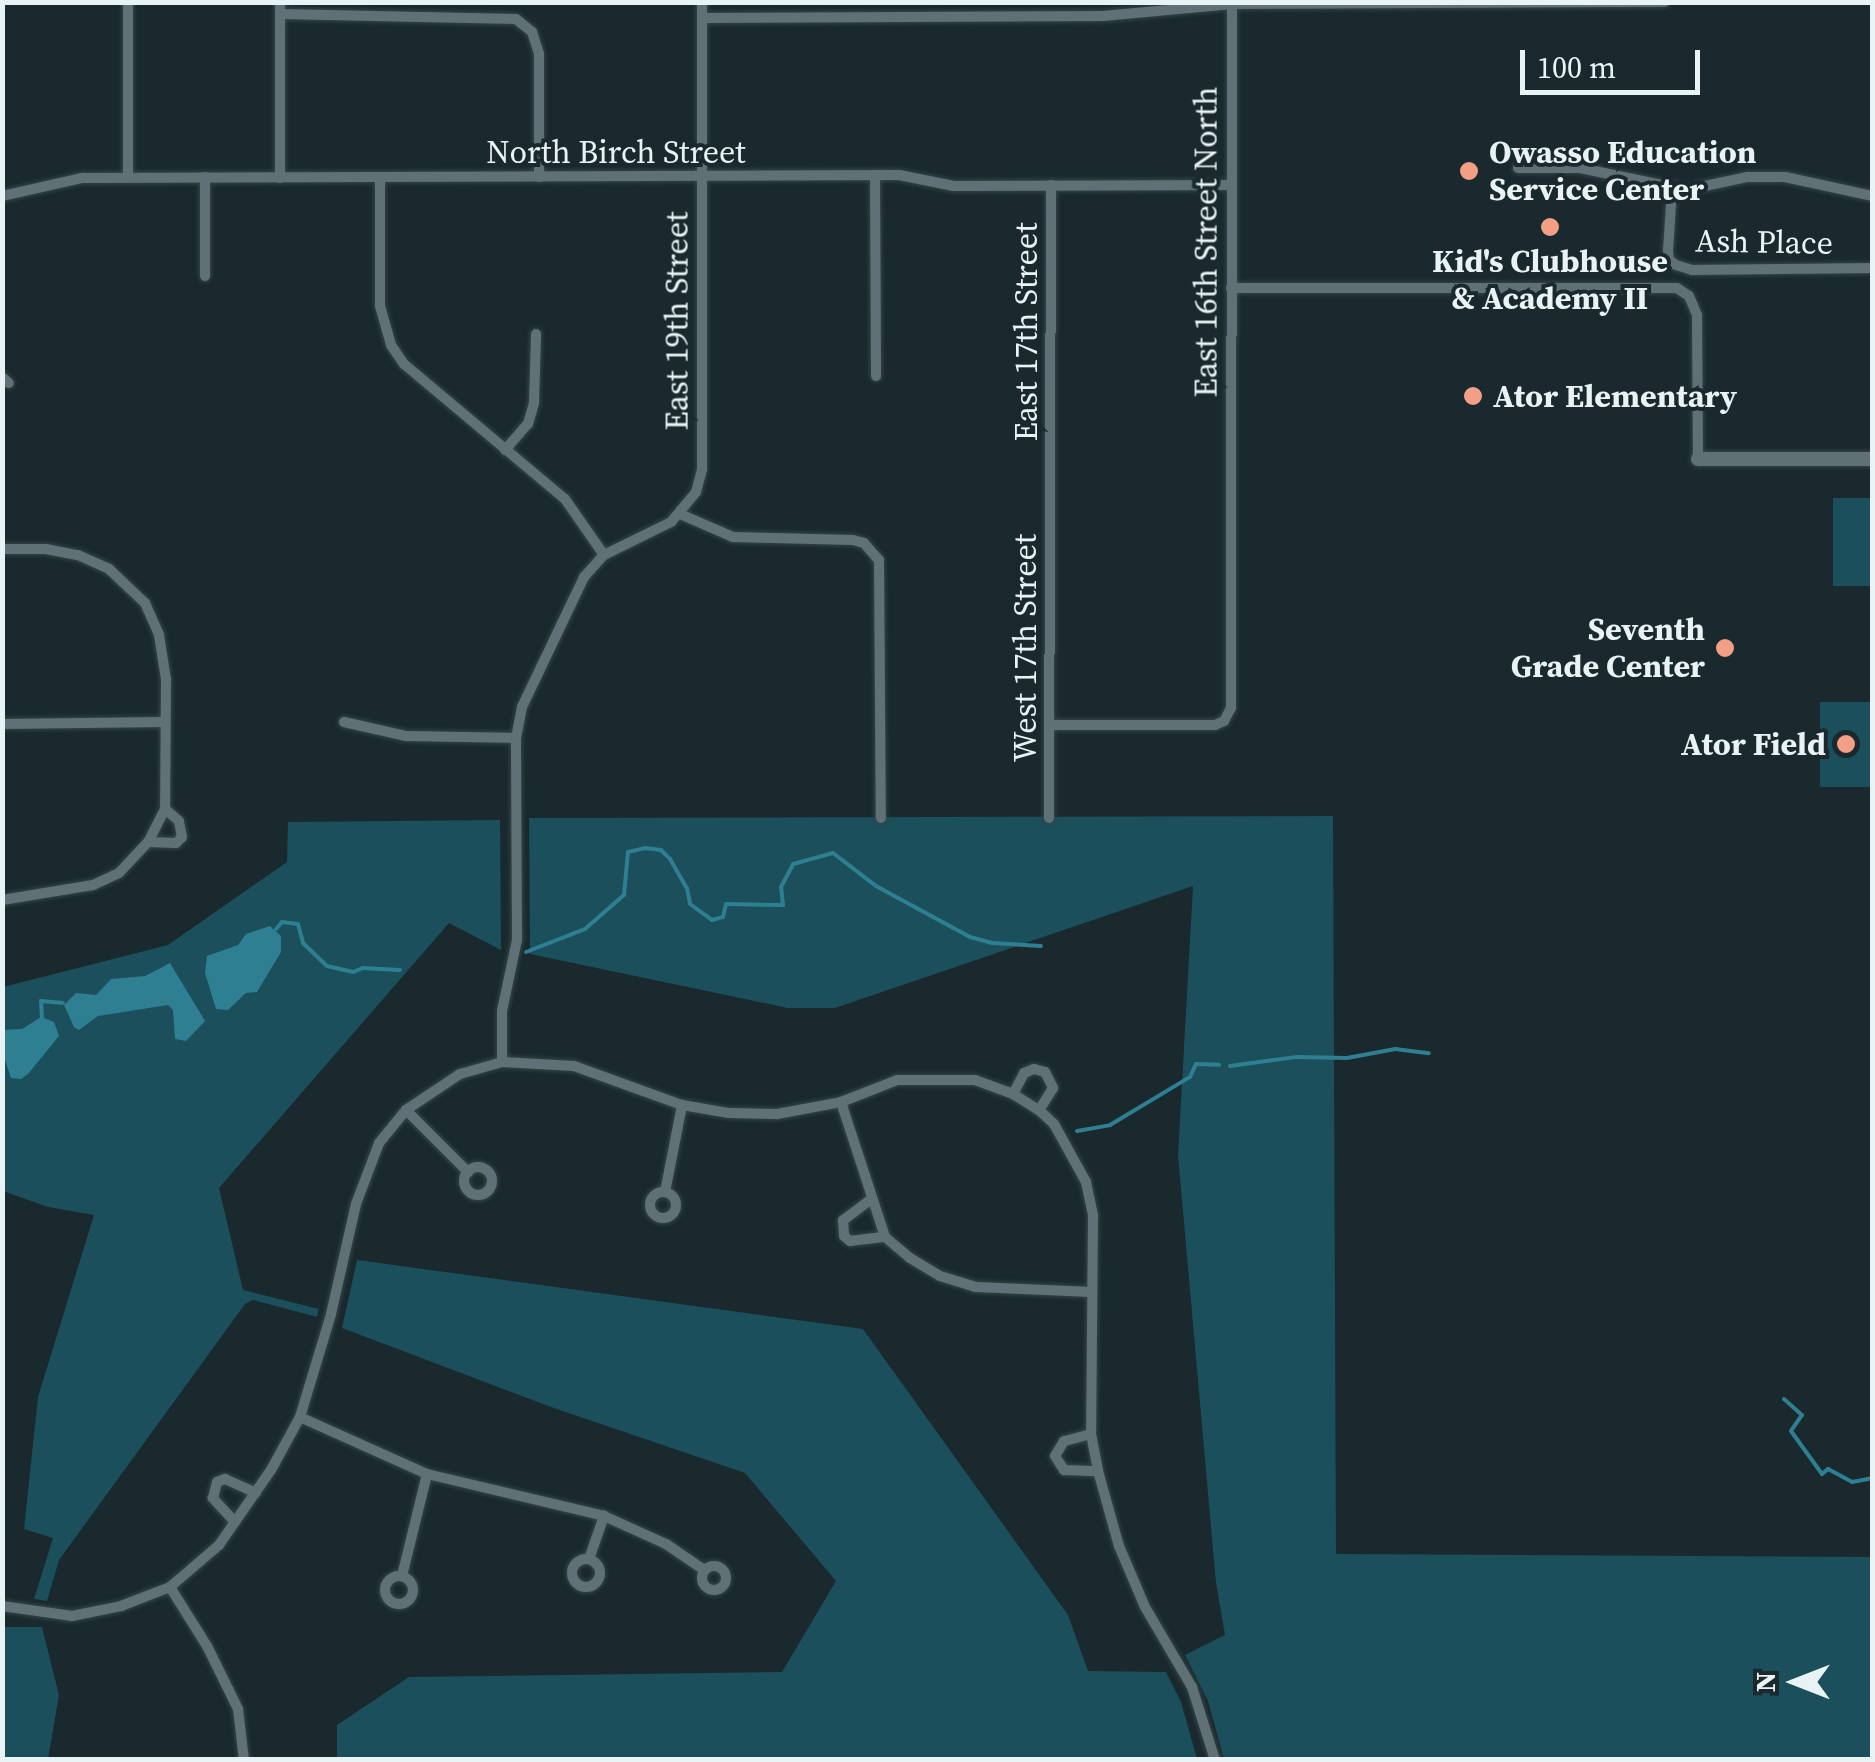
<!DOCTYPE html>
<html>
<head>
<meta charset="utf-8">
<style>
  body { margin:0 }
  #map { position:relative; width:1875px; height:1762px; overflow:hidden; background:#19292d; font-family:"Source Serif 4",serif }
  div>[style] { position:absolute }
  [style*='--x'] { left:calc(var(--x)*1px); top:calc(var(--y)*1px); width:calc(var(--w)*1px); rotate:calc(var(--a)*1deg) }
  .green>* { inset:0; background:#1b4f5b; transform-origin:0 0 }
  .water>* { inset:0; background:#2e7f92 }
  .stream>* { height:4px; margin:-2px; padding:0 2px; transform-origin:2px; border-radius:2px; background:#2e7f92 }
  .roads { filter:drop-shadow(0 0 2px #364447) drop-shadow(0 0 2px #364447) }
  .street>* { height:10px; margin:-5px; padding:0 5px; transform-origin:5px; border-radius:5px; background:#5f7176 }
  .street>.ring { margin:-5px; padding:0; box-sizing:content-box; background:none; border:10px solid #5f7176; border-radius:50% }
  .secondary>* { height:14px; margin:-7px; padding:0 7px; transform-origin:7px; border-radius:7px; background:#5f7176 }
  .dots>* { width:28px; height:28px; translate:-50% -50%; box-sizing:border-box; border:5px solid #19292d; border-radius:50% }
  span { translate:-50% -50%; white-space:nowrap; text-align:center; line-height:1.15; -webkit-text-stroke:8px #19292d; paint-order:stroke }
  .street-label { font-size:32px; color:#e9f3f6 }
  .poi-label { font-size:32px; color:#e9f3f6; font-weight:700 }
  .left { translate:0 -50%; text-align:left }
  .right { translate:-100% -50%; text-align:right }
  .frame { position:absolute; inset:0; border:5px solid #e9f3f6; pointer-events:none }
  .north { position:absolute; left:1745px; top:1632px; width:100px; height:100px; -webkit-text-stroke:8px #19292d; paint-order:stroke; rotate:270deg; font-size:28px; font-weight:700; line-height:40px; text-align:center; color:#e9f3f6 }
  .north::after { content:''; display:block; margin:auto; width:35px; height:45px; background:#e9f3f6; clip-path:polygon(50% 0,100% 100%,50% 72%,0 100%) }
  .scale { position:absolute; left:1520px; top:50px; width:180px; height:45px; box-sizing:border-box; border:5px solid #e9f3f6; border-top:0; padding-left:12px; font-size:30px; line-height:35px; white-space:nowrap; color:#e9f3f6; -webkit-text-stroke:8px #19292d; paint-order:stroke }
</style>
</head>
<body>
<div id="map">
  <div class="green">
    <div style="left:1833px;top:498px;width:39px;height:88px"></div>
    <div style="left:1820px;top:702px;width:52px;height:85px"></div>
    <div style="clip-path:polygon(1333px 816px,1336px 1554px,1872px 1557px,1872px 1759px,1224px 1759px,1208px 1701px,1185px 1655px,1225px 1635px,1216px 1583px,1178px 1155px,1193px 886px,835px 1008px,788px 1008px,530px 954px,529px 818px)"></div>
    <div style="clip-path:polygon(500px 820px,501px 950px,449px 923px,219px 1188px,243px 1290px,319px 1309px,317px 1317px,253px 1300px,245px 1304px,59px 1560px,47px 1601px,34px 1599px,53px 1538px,24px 1529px,38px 1397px,94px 1215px,48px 1207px,3px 1191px,3px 987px,168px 945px,287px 862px,288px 822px)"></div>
    <div style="clip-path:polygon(357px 1260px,863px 1329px,1068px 1615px,1088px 1671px,1166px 1672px,1181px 1702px,1197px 1759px,337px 1759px,337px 1725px,409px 1677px,782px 1672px,836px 1581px,745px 1473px,551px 1407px,342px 1328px)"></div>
    <div style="clip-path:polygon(3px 1627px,42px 1627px,59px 1695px,48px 1759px,3px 1759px)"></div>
  </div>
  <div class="water">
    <div style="clip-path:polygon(270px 926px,281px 936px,281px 952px,257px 992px,246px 993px,228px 1010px,216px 1009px,205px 973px,207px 956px,238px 945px,246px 934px)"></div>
    <div style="clip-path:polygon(170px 963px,205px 1021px,186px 1041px,175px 1039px,173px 1010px,168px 1005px,98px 1016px,79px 1030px,74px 1027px,64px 1005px,76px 993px,96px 995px,111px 979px,145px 976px)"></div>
    <div style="clip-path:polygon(41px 1017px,54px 1022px,59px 1036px,28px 1074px,21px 1079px,11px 1078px,3px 1054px,3px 1030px,22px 1029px)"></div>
  </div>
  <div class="stream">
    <div style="--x:276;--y:929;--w:9;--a:-49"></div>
    <div style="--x:282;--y:922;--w:16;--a:7"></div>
    <div style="--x:298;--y:924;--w:20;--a:75"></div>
    <div style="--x:303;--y:943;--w:33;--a:44"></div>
    <div style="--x:327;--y:966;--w:27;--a:13"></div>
    <div style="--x:353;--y:972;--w:11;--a:-22"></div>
    <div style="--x:363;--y:968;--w:37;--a:3"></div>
    <div style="--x:526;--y:952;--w:63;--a:-21.3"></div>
    <div style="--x:585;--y:929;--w:52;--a:-41.1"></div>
    <div style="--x:624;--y:895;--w:43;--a:-84.7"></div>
    <div style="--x:628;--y:852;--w:17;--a:-13"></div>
    <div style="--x:645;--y:848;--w:16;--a:7"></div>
    <div style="--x:661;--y:850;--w:13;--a:45"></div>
    <div style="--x:670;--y:859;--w:34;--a:60"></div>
    <div style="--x:687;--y:888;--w:16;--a:79"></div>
    <div style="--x:690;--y:904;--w:27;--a:36"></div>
    <div style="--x:712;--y:920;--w:11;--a:-15"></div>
    <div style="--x:723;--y:917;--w:13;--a:-77"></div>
    <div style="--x:726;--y:904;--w:57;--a:1"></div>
    <div style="--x:783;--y:905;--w:18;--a:-96"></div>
    <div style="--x:781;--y:887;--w:26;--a:-62"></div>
    <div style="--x:793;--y:864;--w:41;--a:-15.4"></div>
    <div style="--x:833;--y:853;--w:54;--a:37.5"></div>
    <div style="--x:876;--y:886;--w:107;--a:28.5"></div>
    <div style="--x:970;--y:937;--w:24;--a:15"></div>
    <div style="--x:993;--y:943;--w:48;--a:3.6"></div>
    <div style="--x:42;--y:1018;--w:17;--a:-93"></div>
    <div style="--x:41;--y:1001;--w:22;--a:5"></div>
    <div style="--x:1230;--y:1066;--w:68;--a:-7.7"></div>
    <div style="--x:1297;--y:1057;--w:50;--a:1.1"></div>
    <div style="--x:1347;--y:1058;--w:49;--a:-10.6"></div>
    <div style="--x:1395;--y:1049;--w:34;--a:7"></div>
    <div style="--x:1077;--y:1131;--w:34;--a:-10"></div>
    <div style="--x:1110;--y:1125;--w:93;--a:-31"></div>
    <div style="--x:1190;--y:1077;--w:14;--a:-65"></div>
    <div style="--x:1196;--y:1064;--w:23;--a:2"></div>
    <div style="--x:1784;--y:1399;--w:24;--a:42"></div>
    <div style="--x:1802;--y:1415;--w:19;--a:125"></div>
    <div style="--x:1791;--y:1431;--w:53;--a:54.2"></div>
    <div style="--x:1822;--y:1474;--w:8;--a:-40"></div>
    <div style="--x:1828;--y:1469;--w:27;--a:28"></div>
    <div style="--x:1852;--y:1482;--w:20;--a:-11"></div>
  </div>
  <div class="roads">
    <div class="street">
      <div style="--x:128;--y:2;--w:176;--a:90"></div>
      <div style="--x:280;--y:14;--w:236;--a:1.2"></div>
      <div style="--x:516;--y:19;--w:21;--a:39"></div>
      <div style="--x:532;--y:32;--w:23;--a:72"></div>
      <div style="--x:539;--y:54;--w:123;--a:90"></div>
      <div style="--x:702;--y:18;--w:401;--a:-0.3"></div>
      <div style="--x:1103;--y:16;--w:130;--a:-5.3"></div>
      <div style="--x:1232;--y:4;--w:433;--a:-0.3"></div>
      <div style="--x:1518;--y:168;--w:62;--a:0"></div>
      <div style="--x:1580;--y:168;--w:108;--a:11.7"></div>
      <div style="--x:1686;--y:190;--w:62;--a:-12"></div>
      <div style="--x:1747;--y:177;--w:38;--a:0"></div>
      <div style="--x:1785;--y:177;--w:89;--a:12.3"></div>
      <div style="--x:875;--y:175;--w:201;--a:89.7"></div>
      <div style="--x:205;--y:177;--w:99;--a:90"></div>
      <div style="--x:380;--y:177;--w:129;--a:90"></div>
      <div style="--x:380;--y:306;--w:41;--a:74.2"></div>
      <div style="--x:391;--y:345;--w:23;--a:56"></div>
      <div style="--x:404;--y:364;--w:210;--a:40"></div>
      <div style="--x:565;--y:499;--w:68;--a:55.1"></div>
      <div style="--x:280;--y:178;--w:176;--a:-90"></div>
      <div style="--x:1672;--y:189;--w:62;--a:93.7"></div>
      <div style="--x:1668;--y:251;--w:9;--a:84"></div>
      <div style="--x:1669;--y:260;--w:9;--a:36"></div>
      <div style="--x:1676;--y:265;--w:17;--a:17"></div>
      <div style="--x:1692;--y:270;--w:180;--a:-0.6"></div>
      <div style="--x:2;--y:196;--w:82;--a:-12.7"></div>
      <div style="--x:82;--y:178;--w:817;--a:-0.21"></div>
      <div style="--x:899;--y:175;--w:56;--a:11.3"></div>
      <div style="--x:954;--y:186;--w:277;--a:-0.2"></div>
      <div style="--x:1231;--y:288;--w:446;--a:0"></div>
      <div style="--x:1677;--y:288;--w:14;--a:34"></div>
      <div style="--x:1689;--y:296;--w:21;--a:67"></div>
      <div style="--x:1697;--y:315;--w:144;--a:89.6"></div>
      <div style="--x:2;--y:377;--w:9;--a:41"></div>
      <div style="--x:505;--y:450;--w:35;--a:-49"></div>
      <div style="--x:528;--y:424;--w:22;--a:-74"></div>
      <div style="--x:534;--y:403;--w:69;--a:-88.3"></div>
      <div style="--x:680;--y:514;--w:58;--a:23.5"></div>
      <div style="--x:733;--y:537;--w:120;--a:1.4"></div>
      <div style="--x:853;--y:540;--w:11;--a:15"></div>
      <div style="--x:864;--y:543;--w:23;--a:49"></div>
      <div style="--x:879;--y:560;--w:258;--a:89.6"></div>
      <div style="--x:2;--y:549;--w:44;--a:0"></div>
      <div style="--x:46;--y:549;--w:33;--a:11"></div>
      <div style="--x:78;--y:555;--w:34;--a:24"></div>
      <div style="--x:109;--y:569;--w:50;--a:43.4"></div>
      <div style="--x:145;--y:603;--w:35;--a:66"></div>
      <div style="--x:159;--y:635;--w:45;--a:81"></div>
      <div style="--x:166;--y:679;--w:130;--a:90.4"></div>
      <div style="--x:165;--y:809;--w:37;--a:117"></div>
      <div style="--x:148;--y:842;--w:42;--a:133.1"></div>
      <div style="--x:119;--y:873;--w:29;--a:155"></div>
      <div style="--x:93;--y:885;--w:92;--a:170.6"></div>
      <div style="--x:344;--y:722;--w:64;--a:12.7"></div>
      <div style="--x:406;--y:736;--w:110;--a:1"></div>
      <div style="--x:2;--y:724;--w:163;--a:-0.7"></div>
      <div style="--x:1050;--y:725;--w:165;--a:0"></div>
      <div style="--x:1215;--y:725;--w:10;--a:-24"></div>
      <div style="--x:1224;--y:721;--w:15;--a:-62"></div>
      <div style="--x:1231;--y:708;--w:706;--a:-89.92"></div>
      <div style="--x:1049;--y:818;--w:633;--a:-89.82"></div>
      <div style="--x:148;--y:842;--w:28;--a:2"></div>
      <div style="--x:176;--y:843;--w:8;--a:-45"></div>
      <div style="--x:182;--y:837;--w:16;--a:-101"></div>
      <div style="--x:179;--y:821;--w:18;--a:-139"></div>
      <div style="--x:502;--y:1062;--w:51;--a:-90"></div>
      <div style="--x:502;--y:1011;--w:73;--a:-78.1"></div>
      <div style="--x:517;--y:940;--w:202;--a:-90.3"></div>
      <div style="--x:516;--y:738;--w:32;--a:-79"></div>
      <div style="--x:522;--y:707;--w:144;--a:-64.5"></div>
      <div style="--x:584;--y:577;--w:30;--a:-48"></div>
      <div style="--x:604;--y:555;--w:75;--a:-26.2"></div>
      <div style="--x:671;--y:522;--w:39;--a:-50"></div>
      <div style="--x:696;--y:492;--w:24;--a:-75"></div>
      <div style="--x:702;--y:469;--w:467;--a:-90"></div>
      <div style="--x:1013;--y:1094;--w:24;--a:-62"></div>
      <div style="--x:1024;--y:1073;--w:11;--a:-22"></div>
      <div style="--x:1034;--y:1069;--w:11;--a:15"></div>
      <div style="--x:1045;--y:1072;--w:18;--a:63"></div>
      <div style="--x:1053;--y:1088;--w:26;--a:122"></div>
      <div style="--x:841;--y:1102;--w:142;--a:71.9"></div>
      <div style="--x:885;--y:1237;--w:33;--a:40"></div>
      <div style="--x:910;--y:1258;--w:35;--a:31"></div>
      <div style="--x:940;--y:1276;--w:38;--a:17"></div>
      <div style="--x:976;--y:1287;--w:116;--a:2.5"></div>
      <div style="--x:406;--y:1110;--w:88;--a:45"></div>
      <div class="ring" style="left:464px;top:1167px;width:18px;height:18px"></div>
      <div class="ring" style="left:650px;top:1192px;width:16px;height:16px"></div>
      <div style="--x:665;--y:1192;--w:89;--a:-78.9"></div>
      <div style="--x:870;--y:1200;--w:34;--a:143"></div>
      <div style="--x:843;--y:1220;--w:16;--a:86"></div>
      <div style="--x:844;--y:1236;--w:8;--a:40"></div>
      <div style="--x:850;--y:1241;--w:35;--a:-7"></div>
      <div style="--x:300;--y:1417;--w:139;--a:24.2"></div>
      <div style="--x:427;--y:1474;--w:182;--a:13.3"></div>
      <div style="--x:604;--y:1516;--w:68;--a:24.3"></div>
      <div style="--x:666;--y:1544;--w:46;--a:34.4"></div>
      <div style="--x:1091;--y:1434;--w:28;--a:165"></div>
      <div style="--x:1064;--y:1441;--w:17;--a:121"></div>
      <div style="--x:1055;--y:1456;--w:17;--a:57"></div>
      <div style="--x:1064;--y:1470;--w:34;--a:2"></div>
      <div style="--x:235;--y:1522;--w:33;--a:-133"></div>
      <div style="--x:213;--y:1498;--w:16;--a:-76"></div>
      <div style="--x:217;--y:1482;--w:9;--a:-21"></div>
      <div style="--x:225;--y:1479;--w:34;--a:24"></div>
      <div style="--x:589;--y:1559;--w:46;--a:-70.8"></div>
      <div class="ring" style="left:572px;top:1559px;width:18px;height:18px"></div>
      <div class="ring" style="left:702px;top:1566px;width:14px;height:14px"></div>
      <div style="--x:402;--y:1576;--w:105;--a:-76.2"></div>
      <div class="ring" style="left:385px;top:1576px;width:18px;height:18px"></div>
      <div style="--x:170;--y:1587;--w:70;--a:57.9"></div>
      <div style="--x:207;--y:1646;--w:70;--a:63.8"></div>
      <div style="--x:238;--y:1709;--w:51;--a:83.3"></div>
      <div style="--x:2;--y:1606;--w:71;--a:8.1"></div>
      <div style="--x:72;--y:1616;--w:50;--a:-11.5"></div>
      <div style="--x:121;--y:1606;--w:53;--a:-21.2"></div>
      <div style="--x:170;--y:1587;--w:65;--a:-40.6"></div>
      <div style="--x:219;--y:1545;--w:91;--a:-55.3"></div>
      <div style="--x:271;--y:1470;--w:60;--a:-61.3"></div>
      <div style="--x:300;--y:1417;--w:108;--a:-73.2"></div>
      <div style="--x:331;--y:1314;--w:113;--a:-77.2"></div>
      <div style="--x:356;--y:1204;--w:65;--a:-69.3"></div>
      <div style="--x:379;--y:1143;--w:43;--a:-50.7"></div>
      <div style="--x:406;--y:1110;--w:65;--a:-33.7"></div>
      <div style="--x:460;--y:1074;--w:44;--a:-15.9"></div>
      <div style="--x:502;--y:1062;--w:72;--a:3.2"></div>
      <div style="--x:574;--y:1066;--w:115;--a:19.9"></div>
      <div style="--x:682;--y:1105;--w:48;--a:9.7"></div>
      <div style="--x:729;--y:1113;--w:48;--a:1.2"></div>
      <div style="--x:777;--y:1114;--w:65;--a:-10.6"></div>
      <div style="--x:841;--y:1102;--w:60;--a:-21.4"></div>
      <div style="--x:897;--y:1080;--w:78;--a:0"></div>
      <div style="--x:975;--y:1080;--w:40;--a:20.2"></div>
      <div style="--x:1013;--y:1094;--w:31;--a:32"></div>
      <div style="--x:1039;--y:1110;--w:21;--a:43"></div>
      <div style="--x:1054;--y:1124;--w:66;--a:61.1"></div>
      <div style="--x:1086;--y:1182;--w:35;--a:78"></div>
      <div style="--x:1093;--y:1216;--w:218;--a:90.5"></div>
      <div style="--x:1091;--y:1434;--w:38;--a:79"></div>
      <div style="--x:1098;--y:1471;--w:78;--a:74.4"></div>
      <div style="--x:1119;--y:1546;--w:66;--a:66.9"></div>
      <div style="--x:1145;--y:1607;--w:93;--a:59.6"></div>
      <div style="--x:1192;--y:1687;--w:77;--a:72.5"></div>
    </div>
    <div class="secondary">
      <div style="--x:1698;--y:459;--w:174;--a:0"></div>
    </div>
  </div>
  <div class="dots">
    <div style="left:1469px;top:171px;background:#f39f85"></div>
    <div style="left:1550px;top:227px;background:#f39f85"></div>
    <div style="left:1473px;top:396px;background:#f39f85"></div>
    <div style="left:1725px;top:648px;background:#f39f85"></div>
    <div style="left:1846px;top:744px;background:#f39f85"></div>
  </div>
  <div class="street-label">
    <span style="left:616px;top:152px">North Birch Street</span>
    <span style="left:1206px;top:242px;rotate:-90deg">East 16th Street North</span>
    <span style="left:1764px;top:242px;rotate:1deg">Ash Place</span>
    <span style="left:677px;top:321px;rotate:-90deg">East 19th Street</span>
    <span style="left:1026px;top:332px;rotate:-90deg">East 17th Street</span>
    <span style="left:1025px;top:648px;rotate:-90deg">West 17th Street</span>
  </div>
  <div class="poi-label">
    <span class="left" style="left:1489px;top:171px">Owasso Education<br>Service Center</span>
    <span style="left:1550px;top:280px">Kid's Clubhouse<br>&amp; Academy II</span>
    <span class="left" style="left:1493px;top:396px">Ator Elementary</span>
    <span class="right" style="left:1705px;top:648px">Seventh<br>Grade Center</span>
    <span class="right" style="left:1826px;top:744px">Ator Field</span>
  </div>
  <div class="frame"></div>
  <div class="north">N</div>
  <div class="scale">100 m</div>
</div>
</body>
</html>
